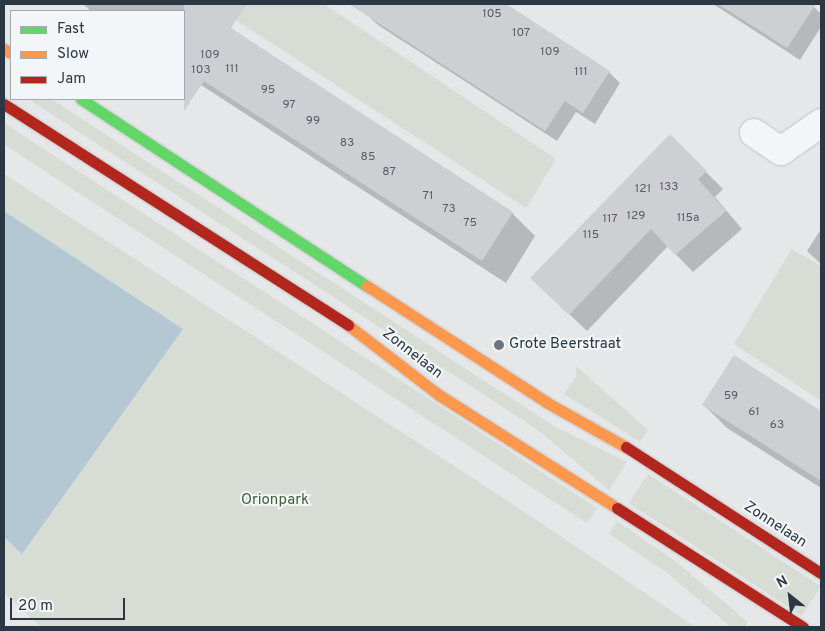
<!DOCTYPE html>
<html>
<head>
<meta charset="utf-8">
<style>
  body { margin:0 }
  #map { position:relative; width:825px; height:631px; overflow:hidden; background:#e5e7e9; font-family:Overpass,sans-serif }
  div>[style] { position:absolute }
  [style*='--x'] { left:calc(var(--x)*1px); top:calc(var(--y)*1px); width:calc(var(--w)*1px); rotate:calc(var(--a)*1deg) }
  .green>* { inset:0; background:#d7ddd5; transform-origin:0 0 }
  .water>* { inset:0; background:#b4c8d4 }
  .shadow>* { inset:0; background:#0003 }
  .building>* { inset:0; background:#cdcfd2 }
  .roads { filter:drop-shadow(0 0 1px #c3c5c7) drop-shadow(0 0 1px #c3c5c7) }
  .street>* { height:28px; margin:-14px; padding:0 14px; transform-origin:14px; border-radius:14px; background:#f4f5f6 }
  .fast>* { height:11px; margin:-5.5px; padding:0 5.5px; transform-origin:5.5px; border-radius:5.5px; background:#63d668 }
  .slow>* { height:11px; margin:-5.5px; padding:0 5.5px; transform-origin:5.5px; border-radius:5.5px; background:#ff974d }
  .jam>* { height:11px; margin:-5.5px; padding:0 5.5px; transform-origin:5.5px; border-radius:5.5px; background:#b3261e }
  .dots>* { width:14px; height:14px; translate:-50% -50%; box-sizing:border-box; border:2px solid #f3f6f8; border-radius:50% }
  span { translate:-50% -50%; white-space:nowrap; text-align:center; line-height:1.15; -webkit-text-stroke:4px #f3f6f8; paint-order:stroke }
  .number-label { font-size:12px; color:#545e68 }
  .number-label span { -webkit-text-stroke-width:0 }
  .poi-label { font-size:15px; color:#2b3744 }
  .left { translate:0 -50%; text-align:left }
  .street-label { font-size:15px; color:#2b3744 }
  .park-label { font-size:15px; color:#456038 }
  .frame { position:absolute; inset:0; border:5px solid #2b3744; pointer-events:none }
  .legend { position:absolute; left:10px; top:10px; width:175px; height:90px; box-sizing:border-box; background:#f3f6f8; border:1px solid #a3aab0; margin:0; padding:6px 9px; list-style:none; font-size:15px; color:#2b3744 }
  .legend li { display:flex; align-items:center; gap:10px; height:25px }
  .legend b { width:25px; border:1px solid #a3aab0 }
  .north { position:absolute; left:765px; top:571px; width:50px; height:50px; -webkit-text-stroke:4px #f3f6f8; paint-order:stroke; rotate:331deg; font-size:14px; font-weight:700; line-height:20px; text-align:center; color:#2b3744 }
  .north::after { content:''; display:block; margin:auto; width:18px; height:22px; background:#2b3744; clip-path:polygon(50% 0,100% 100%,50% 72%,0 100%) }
  .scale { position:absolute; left:10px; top:598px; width:115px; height:22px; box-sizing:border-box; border:2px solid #2b3744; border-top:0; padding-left:6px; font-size:15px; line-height:18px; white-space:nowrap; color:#2b3744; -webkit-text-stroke:4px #f3f6f8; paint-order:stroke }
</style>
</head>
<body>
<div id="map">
  <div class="green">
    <div style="clip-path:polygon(211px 4px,324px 4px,556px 159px,526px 208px)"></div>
    <div style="clip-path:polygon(28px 99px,51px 99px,554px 426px,627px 462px,609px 490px,538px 430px)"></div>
    <div style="left:4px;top:123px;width:707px;height:18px;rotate:33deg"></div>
    <div style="clip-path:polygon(4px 174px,534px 518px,695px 627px,41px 627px,4px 593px,4px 537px,22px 553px,183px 329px,4px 211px)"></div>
    <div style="clip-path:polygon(792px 249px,821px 266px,821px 401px,734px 344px)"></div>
    <div style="clip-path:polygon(576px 366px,648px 430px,640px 442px,564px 394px,576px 376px)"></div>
    <div style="left:648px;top:474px;width:206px;height:35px;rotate:33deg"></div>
    <div style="clip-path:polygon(617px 521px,675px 561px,748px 622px,744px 627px,731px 627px,667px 573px,609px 534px)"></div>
  </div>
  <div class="water">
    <div style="clip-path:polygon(4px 211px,183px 329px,22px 554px,4px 537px)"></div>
  </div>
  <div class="shadow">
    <div style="clip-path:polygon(83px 4px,191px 4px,512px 213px,535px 236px,506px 283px,184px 74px,184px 11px,91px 11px)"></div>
    <div style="clip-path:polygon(356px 4px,504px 4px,609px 72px,620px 83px,595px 124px,576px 112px,557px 141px,378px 25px)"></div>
    <div style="clip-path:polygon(713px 4px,815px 4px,814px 7px,821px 14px,821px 27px,800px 60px)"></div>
    <div style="clip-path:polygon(670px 136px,723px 189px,715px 197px,742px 229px,693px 272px,668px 246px,587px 331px,549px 295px)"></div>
    <div style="clip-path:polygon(821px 229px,821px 264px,807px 251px)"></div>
    <div style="clip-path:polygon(735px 357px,821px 412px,821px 488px,727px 428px,704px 405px)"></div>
  </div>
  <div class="building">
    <div style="clip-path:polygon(184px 4px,247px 4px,231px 28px,513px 212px,482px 261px,204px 81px,184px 111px)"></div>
    <div style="clip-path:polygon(349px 4px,506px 4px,610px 71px,583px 113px,565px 101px,545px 131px)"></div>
    <div style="clip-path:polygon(718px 4px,816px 4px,787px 48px)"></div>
    <div style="clip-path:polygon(670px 134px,707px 171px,698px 179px,726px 211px,675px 255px,651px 229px,569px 315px,530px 278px)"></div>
    <div style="clip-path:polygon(734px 355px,821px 411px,821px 481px,702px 405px)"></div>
  </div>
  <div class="roads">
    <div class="street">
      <div style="--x:754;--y:133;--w:32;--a:34"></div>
      <div style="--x:781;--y:151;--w:49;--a:-35"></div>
    </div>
    <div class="fast">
      <div style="--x:81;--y:99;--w:342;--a:33.2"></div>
    </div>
    <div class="slow">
      <div style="--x:4;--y:49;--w:8;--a:30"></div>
      <div style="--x:367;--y:286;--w:213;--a:32.9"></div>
      <div style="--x:546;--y:402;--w:92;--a:29.4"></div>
      <div style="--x:348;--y:325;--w:115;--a:37.6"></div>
      <div style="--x:439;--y:395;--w:211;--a:32.4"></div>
    </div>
    <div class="jam">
      <div style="--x:4;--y:104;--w:409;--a:32.7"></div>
      <div style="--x:626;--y:447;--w:232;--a:32.9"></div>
      <div style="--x:617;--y:508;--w:221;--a:32.6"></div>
    </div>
  </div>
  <div class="dots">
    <div style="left:499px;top:345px;background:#6c757e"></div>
  </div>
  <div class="number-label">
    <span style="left:492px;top:15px">105</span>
    <span style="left:521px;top:34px">107</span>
    <span style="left:550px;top:53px">109</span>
    <span style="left:210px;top:56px">109</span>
    <span style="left:232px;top:70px">111</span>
    <span style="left:201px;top:71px">103</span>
    <span style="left:581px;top:73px">111</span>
    <span style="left:268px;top:91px">95</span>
    <span style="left:289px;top:106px">97</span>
    <span style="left:313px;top:122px">99</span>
    <span style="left:347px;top:144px">83</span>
    <span style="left:368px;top:158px">85</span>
    <span style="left:389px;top:173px">87</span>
    <span style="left:669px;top:188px">133</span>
    <span style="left:643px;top:190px">121</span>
    <span style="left:428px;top:197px">71</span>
    <span style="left:449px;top:210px">73</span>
    <span style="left:636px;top:217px">129</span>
    <span style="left:688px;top:219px">115a</span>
    <span style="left:610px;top:220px">117</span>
    <span style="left:470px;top:224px">75</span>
    <span style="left:591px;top:236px">115</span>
    <span style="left:731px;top:397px">59</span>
    <span style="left:754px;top:413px">61</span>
    <span style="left:777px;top:426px">63</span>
  </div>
  <div class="poi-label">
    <span class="left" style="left:509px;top:345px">Grote Beerstraat</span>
  </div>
  <div class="street-label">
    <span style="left:412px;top:354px;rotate:38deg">Zonnelaan</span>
    <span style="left:775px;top:525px;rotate:33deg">Zonnelaan</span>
  </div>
  <div class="park-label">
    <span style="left:275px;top:501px">Orionpark</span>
  </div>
  <div class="frame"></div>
  <ul class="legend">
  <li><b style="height:6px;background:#63d668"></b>Fast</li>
  <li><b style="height:6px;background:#ff974d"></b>Slow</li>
  <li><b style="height:6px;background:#b3261e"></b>Jam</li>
  </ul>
  <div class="north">N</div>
  <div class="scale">20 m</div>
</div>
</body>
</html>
